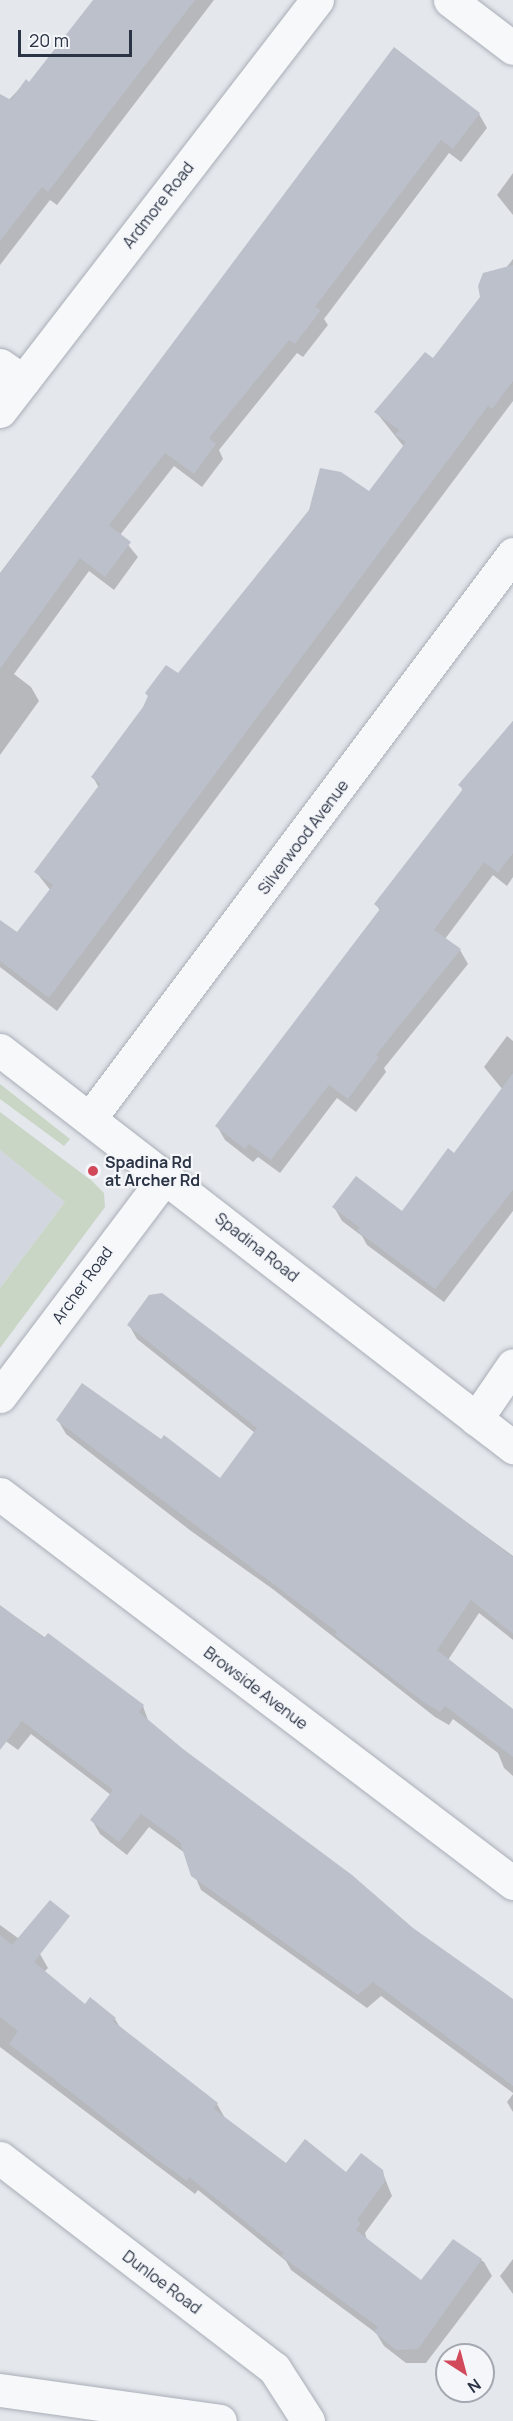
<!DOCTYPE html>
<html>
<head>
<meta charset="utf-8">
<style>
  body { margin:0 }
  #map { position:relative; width:513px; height:2421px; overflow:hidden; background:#e4e7ec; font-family:Manrope,sans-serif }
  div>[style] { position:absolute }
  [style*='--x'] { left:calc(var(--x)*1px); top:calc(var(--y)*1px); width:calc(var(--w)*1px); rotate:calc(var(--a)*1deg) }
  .built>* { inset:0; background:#d2d6de }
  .green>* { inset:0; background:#c9d6c5 }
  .shadow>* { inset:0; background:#0003 }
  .building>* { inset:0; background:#bbc0ca }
  .roads { filter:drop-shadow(0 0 2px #a9aeb7) drop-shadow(0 0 2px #a9aeb7) }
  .minor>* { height:33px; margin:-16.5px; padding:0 16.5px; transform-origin:16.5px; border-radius:16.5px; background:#f7f8fa }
  .tertiary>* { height:33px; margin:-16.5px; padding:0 16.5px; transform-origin:16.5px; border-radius:16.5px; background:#f7f8fa }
  .dots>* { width:16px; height:16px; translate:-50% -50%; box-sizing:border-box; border:3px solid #f4f6f9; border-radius:50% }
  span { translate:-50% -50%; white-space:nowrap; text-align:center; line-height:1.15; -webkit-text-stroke:4.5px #f4f6f9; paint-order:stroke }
  .street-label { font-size:16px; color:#2b3445 }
  .poi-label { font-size:16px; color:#2b3445; font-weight:700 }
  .left { translate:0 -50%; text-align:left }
  .north { position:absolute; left:435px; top:2343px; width:60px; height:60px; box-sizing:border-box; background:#f4f6f9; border:2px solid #a4a8b1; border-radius:50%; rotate:144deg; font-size:16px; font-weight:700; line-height:24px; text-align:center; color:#2b3445 }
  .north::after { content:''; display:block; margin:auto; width:21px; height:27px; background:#d1495b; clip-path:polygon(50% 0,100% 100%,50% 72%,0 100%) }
  .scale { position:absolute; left:18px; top:30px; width:114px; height:27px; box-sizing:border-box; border:3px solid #2b3445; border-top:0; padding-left:8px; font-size:18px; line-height:21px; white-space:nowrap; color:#2b3445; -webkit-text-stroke:4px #f4f6f9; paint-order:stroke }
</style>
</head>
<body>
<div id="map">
  <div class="built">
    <div style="clip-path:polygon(0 1150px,65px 1202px,0 1288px)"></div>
  </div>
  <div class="green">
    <div style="clip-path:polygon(0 1084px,70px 1139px,64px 1146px,0 1099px)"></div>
    <div style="clip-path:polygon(0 1112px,92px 1181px,104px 1193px,105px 1207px,0 1348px,0 1288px,65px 1202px,0 1150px)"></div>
  </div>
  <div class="shadow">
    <div style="clip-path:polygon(94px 0,214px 0,57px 205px,50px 200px,0 265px,0 109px,26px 82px,29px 84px)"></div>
    <div style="clip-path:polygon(395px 50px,479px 114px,487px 128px,461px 162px,449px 153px,324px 319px,328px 325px,303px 357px,297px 353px,219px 450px,223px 459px,202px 487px,174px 466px,120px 535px,138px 557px,114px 590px,89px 571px,14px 674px,31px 687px,39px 701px,0 755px,0 573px)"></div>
    <div style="clip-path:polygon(513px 173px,513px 215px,497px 195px)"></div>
    <div style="clip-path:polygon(513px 259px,513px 401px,57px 1011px,0 967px,0 924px,17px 934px,51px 891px,36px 872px,99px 788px,93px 777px,178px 675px,370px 494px,404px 447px,376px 412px,434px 361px)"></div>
    <div style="clip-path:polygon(513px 721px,513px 877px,507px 886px,493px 875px,445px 939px,460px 950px,468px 964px,384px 1068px,386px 1072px,356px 1112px,337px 1098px,280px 1173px,258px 1157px,253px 1162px,225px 1140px,217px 1126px,380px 911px,376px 904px,463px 791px,460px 785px)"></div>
    <div style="clip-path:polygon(507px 1036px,513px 1041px,513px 1211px,444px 1302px,367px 1245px,362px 1236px,342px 1221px,334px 1207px,402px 1213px,454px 1155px,503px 1090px,484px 1067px)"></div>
    <div style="clip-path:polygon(129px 1325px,446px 1507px,513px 1556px,513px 1640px,479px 1613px,448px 1660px,513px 1712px,513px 1776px,504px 1768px,498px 1753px,453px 1719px,449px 1725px,435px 1717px,274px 1590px,191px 1531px,66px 1434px,58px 1420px,220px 1480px,255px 1433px,137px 1339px)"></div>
    <div style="clip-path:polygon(0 1606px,143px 1706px,149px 1723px,412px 1929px,513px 2002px,513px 2093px,381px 1996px,367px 2008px,201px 1890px,185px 1853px,149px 1827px,127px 1855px,100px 1834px,92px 1820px,111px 1795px,31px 1734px,18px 1750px,0 1737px)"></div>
    <div style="clip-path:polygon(0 1925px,40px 1954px,48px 1968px,44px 1972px,86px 2006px,115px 2019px,121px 2029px,217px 2104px,225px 2118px,287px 2165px,346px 2174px,382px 2171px,392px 2196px,365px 2233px,367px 2240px,421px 2282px,453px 2241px,484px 2262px,492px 2276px,426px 2363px,406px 2363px,384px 2346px,376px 2333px,291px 2270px,286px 2261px,198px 2190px,195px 2194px,0 2047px)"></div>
    <div style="clip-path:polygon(513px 2094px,513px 2112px,507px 2102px)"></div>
    <div style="clip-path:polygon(513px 2259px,513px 2294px,500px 2276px)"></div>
  </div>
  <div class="building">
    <div style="clip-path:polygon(93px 0,195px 0,48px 192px,42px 187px,0 241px,0 94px,11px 100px,26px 79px,29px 82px)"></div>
    <div style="clip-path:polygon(394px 47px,480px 113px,453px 149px,441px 140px,315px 307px,321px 310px,295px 344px,289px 340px,209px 438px,216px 444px,194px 474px,165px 453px,109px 525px,131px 542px,105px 577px,80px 558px,0 669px,0 574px)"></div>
    <div style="clip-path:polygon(513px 265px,513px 381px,492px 409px,488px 406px,49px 998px,0 961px,0 920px,17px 932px,53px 885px,34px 872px,100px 784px,91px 777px,143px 707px,148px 696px,145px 693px,166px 665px,178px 673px,309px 510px,320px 468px,341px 472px,369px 491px,406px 442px,395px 435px,399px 430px,374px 412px,425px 352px,433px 358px,480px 297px,478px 286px,483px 273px)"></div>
    <div style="clip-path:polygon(513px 721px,513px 853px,498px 873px,484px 862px,434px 930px,461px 949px,376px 1055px,379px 1057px,348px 1099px,329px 1085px,271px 1160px,249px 1144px,245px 1149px,215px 1126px,380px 909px,374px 904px,463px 789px,458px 785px)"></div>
    <div style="clip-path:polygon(513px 1073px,513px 1190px,435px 1289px,357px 1231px,360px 1228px,332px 1207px,356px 1176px,402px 1211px,448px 1148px,454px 1153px)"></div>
    <div style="clip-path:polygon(162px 1293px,513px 1557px,513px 1634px,471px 1600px,437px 1650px,513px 1709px,513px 1757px,445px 1706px,440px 1712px,425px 1703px,335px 1635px,337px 1632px,56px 1420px,82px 1383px,161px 1439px,164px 1435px,220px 1478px,257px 1428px,127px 1325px,149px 1295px)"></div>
    <div style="clip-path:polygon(0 1605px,44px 1638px,48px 1633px,144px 1705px,139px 1712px,183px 1749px,352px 1875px,413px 1928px,513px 1999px,513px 2086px,373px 1982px,358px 1995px,191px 1876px,180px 1842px,141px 1814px,119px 1842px,90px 1820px,113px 1790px,22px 1721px,0 1750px)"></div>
    <div style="clip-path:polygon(50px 1900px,70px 1916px,34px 1962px,85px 2004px,90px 1997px,116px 2018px,113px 2021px,218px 2103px,214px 2109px,286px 2163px,305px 2139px,346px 2172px,361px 2153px,383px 2170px,385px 2181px,357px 2220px,361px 2223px,356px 2230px,421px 2280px,453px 2239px,482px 2259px,418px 2349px,396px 2350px,374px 2332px,378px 2327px,281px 2256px,284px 2253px,189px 2177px,187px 2181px,155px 2158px,9px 2044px,18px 2031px,0 2017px,0 1935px,12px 1945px)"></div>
  </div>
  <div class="roads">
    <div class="minor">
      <div style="--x:450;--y:0;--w:79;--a:37.3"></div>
      <div style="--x:0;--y:365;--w:28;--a:35"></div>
      <div style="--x:0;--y:411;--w:519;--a:-52.36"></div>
      <div style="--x:90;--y:1118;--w:705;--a:-53.13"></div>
      <div style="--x:0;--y:1396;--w:276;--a:-53"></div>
      <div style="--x:476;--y:1419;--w:65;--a:-55.6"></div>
      <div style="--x:0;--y:1494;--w:644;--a:37.17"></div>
      <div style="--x:0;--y:2158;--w:345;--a:37.5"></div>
      <div style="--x:274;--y:2368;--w:63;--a:57.3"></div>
      <div style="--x:0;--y:2390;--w:222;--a:8"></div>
    </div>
    <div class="tertiary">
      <div style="--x:0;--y:1050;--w:649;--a:37.74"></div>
    </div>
  </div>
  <div class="dots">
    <div style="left:93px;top:1171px;background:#d1495b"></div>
  </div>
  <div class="street-label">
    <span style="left:158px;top:205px;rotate:-52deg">Ardmore Road</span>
    <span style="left:303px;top:837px;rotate:-53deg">Silverwood Avenue</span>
    <span style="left:257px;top:1247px;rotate:38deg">Spadina Road</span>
    <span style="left:82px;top:1285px;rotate:-54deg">Archer Road</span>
    <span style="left:256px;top:1688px;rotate:37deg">Browside Avenue</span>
    <span style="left:162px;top:2282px;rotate:37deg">Dunloe Road</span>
  </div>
  <div class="poi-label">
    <span class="left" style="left:105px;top:1171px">Spadina Rd<br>at Archer Rd</span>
  </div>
  <div class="north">N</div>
  <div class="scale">20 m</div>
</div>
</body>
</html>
